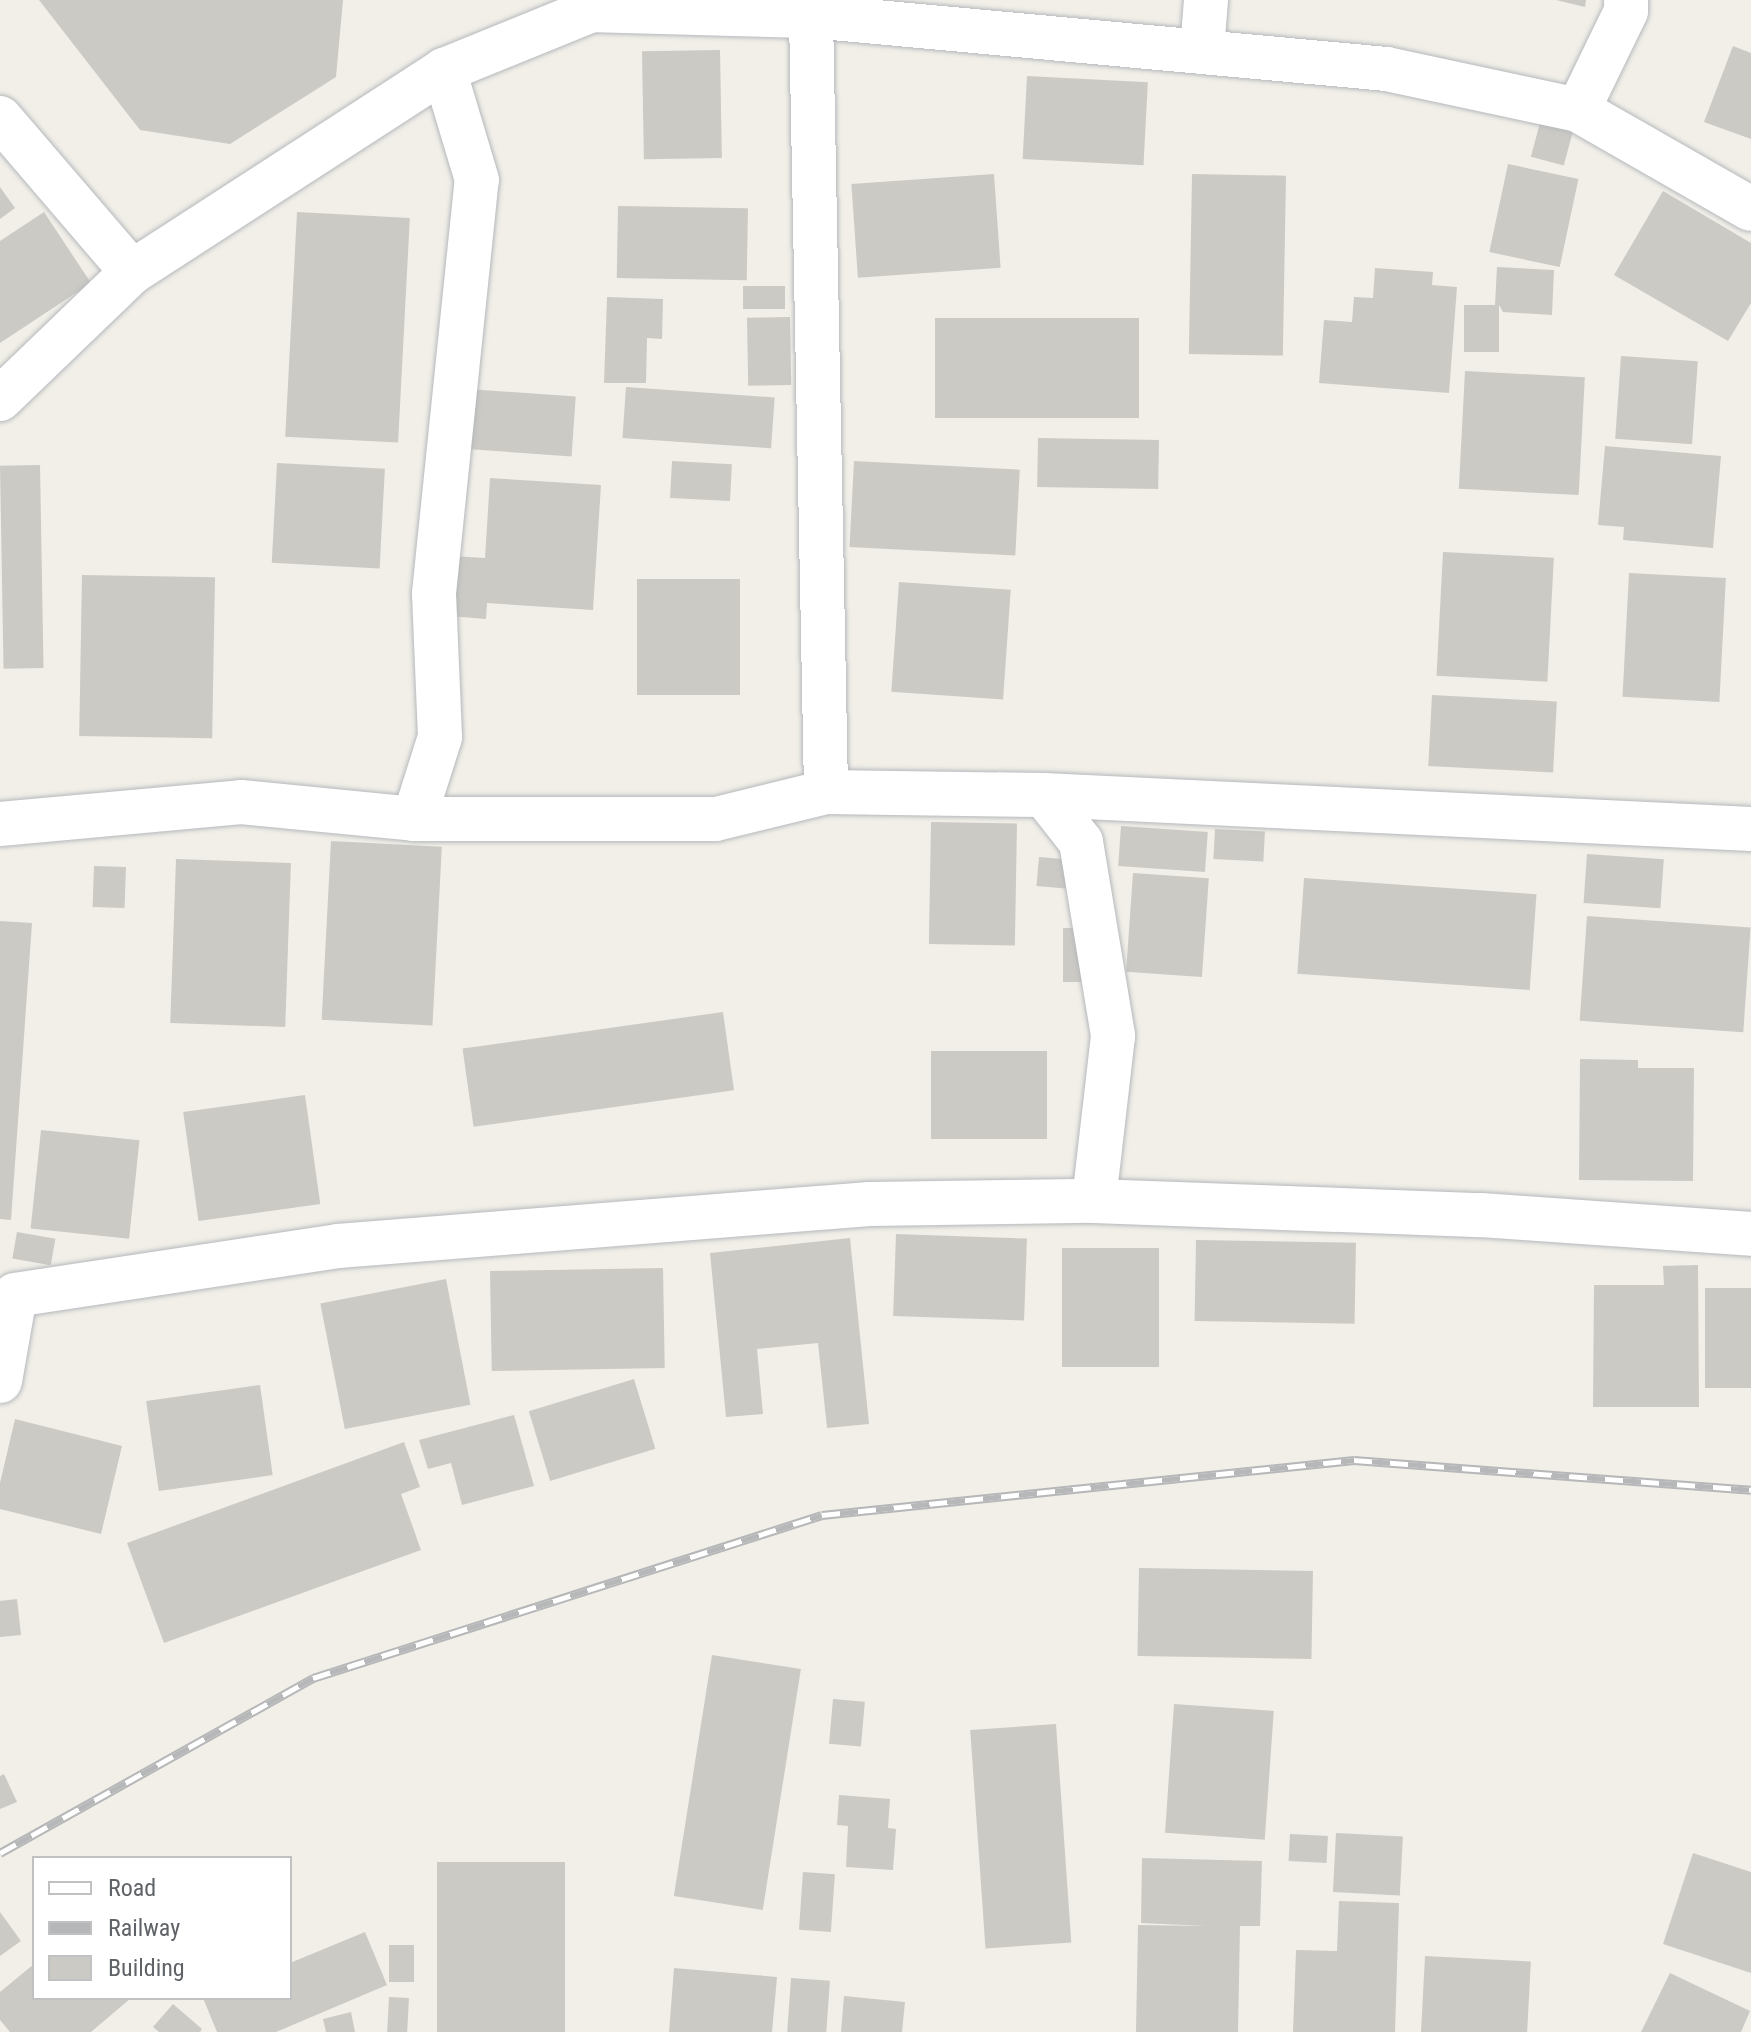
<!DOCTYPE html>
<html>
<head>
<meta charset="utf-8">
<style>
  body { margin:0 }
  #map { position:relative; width:1751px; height:2032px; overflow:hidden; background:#f1efe8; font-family:"Roboto Condensed",sans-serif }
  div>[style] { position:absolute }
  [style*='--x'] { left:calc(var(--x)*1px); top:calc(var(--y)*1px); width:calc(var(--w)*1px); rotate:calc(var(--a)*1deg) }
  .building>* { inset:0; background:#cccac5; transform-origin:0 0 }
  .roads { filter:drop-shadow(0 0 2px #b5b8bc) drop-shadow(0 0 2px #b5b8bc) }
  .minor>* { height:44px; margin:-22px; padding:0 22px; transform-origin:22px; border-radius:22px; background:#fff }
  .rail>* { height:9px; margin-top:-4.5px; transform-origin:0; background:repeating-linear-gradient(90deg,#fff 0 18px,#b6b7b8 0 36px); box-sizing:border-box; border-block:2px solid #b6b7b8 }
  span { translate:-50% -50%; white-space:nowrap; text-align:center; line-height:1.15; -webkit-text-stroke:7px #fff; paint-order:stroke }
  .legend { position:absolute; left:32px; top:1856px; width:260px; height:144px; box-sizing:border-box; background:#fff; border:2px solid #bfc1c3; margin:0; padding:10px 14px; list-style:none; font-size:24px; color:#5f6368 }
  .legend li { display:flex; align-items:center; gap:16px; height:40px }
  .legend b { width:40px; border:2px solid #bfc1c3 }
</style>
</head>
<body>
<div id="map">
  <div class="building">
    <div style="clip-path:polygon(39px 0,343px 0,336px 77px,230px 144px,140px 130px)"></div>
    <div style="clip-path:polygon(1556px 0,1586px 0,1585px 7px)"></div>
    <div style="clip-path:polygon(1733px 46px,1751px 53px,1751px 139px,1704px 122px)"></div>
    <div style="left:720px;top:50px;width:108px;height:78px;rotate:89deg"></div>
    <div style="left:1027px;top:76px;width:121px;height:83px;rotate:3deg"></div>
    <div style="left:1541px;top:119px;width:34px;height:39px;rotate:15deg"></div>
    <div style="left:1508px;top:164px;width:72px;height:90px;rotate:12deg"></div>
    <div style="left:994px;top:174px;width:94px;height:143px;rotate:86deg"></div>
    <div style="left:1192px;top:174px;width:94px;height:180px;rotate:1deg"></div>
    <div style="clip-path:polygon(0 187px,15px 208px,0 219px)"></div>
    <div style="clip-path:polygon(1663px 191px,1751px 243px,1751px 303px,1728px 341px,1614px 275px)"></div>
    <div style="left:618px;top:206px;width:130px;height:72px;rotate:1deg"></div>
    <div style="clip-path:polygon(44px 212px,91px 283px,0 343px,0 241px)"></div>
    <div style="left:297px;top:212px;width:113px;height:225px;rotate:3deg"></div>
    <div style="clip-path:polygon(1497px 267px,1554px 270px,1552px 315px,1503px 312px,1499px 305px,1499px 352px,1464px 352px,1464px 305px,1495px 305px)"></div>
    <div style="clip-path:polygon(1375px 268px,1433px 272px,1432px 285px,1457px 287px,1449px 393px,1319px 383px,1324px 320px,1352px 322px,1354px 297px,1373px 298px)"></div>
    <div style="left:743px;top:286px;width:42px;height:23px"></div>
    <div style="clip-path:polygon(607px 297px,663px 299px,662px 339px,647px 338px,646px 383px,604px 383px)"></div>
    <div style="left:790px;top:317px;width:68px;height:43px;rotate:89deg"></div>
    <div style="left:935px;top:318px;width:204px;height:100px"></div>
    <div style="left:1621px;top:356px;width:77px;height:83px;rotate:4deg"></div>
    <div style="left:1465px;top:371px;width:120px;height:118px;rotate:3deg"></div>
    <div style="left:626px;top:387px;width:149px;height:51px;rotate:4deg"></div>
    <div style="left:468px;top:389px;width:108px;height:60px;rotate:4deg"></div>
    <div style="left:1038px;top:438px;width:121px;height:49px;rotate:1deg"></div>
    <div style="clip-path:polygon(1605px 446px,1721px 456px,1713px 548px,1623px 540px,1624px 527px,1598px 525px)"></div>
    <div style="left:672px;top:461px;width:60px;height:37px;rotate:3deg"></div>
    <div style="left:854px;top:461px;width:166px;height:86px;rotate:3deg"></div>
    <div style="left:277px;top:463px;width:108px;height:100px;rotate:3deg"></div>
    <div style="left:40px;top:465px;width:203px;height:40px;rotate:89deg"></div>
    <div style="clip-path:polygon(490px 478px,601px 485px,593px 610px,487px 603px,486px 619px,449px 616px,453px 556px,485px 558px)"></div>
    <div style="left:1443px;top:552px;width:111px;height:124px;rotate:3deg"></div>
    <div style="left:1629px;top:573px;width:97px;height:124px;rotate:3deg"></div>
    <div style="left:82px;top:575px;width:133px;height:161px;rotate:1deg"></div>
    <div style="left:637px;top:579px;width:103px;height:116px"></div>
    <div style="left:899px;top:582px;width:112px;height:110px;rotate:4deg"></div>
    <div style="left:1432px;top:695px;width:125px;height:71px;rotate:3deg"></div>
    <div style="left:931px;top:822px;width:86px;height:122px;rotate:1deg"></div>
    <div style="left:1121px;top:826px;width:87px;height:40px;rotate:4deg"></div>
    <div style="left:1215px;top:829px;width:50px;height:30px;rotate:3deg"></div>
    <div style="left:331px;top:841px;width:111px;height:179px;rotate:3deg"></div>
    <div style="left:1587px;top:854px;width:77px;height:49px;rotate:4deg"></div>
    <div style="left:1039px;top:857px;width:38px;height:29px;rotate:5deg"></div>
    <div style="left:176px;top:859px;width:115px;height:164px;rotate:2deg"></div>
    <div style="left:94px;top:866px;width:32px;height:41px;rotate:2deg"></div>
    <div style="left:1133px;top:873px;width:76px;height:99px;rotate:4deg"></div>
    <div style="left:1304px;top:878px;width:233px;height:96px;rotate:4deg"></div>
    <div style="left:1587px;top:916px;width:164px;height:105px;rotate:4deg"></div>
    <div style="clip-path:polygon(0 921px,32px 923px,11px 1220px,0 1219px)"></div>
    <div style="left:1063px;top:928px;width:27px;height:54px"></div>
    <div style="left:723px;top:1012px;width:79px;height:263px;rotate:82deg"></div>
    <div style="left:931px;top:1051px;width:116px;height:88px"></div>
    <div style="clip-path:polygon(1580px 1059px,1638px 1060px,1638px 1068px,1694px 1068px,1693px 1181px,1579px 1180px)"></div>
    <div style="left:305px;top:1095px;width:110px;height:123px;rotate:82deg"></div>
    <div style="left:41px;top:1130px;width:99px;height:99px;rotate:6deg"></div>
    <div style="left:17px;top:1232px;width:39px;height:27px;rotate:10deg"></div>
    <div style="left:896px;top:1234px;width:131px;height:82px;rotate:2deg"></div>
    <div style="clip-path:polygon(850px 1238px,869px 1424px,827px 1428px,818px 1343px,757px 1349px,763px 1414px,726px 1417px,710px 1253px)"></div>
    <div style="left:1196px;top:1240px;width:160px;height:81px;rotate:1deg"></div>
    <div style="left:1159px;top:1248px;width:119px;height:97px;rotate:90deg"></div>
    <div style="clip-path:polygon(1698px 1265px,1699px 1407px,1593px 1407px,1594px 1285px,1664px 1285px,1663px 1266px)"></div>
    <div style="left:663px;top:1268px;width:100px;height:173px;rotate:89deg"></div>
    <div style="left:446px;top:1279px;width:128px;height:128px;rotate:79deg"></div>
    <div style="left:1705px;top:1288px;width:46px;height:100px"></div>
    <div style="left:634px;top:1379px;width:73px;height:110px;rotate:73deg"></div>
    <div style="left:260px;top:1385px;width:91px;height:115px;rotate:82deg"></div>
    <div style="clip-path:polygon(514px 1415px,534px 1486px,462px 1505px,451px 1463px,428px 1469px,419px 1440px)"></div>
    <div style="clip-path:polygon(15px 1419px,122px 1446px,101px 1534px,0 1509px,0 1483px)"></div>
    <div style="clip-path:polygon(404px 1442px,420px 1487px,401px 1494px,421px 1550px,164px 1643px,127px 1543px)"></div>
    <div style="left:1139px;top:1568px;width:174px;height:88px;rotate:1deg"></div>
    <div style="clip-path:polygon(17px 1599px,21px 1635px,0 1637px,0 1601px)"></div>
    <div style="left:712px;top:1655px;width:90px;height:244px;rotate:9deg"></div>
    <div style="left:833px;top:1699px;width:32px;height:45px;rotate:5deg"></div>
    <div style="left:1174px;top:1704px;width:100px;height:129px;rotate:4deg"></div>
    <div style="left:1056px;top:1724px;width:219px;height:86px;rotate:86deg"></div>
    <div style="clip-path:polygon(4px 1774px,17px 1802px,0 1809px,0 1776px)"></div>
    <div style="clip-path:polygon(839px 1795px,890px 1799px,888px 1828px,896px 1829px,893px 1870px,846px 1867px,848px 1826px,837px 1825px)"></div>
    <div style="left:1336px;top:1833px;width:67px;height:59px;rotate:3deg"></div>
    <div style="left:1290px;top:1834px;width:38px;height:27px;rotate:3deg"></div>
    <div style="clip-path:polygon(1693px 1853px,1751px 1872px,1751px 1973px,1663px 1944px)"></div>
    <div style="clip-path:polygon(1142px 1858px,1262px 1861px,1260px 1926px,1240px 1926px,1238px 2032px,1136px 2032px,1138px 1925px,1207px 1926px,1141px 1923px)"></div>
    <div style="left:437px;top:1862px;width:128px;height:170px"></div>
    <div style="left:803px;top:1872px;width:32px;height:58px;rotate:4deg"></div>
    <div style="clip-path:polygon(1339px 1901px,1399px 1903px,1395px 2032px,1293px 2032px,1296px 1950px,1337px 1951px)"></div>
    <div style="clip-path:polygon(0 1912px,21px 1941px,0 1956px)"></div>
    <div style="clip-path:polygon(365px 1932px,387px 1985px,276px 2032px,217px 2032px,203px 1998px,290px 1998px,290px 1963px)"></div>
    <div style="left:389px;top:1945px;width:25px;height:37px"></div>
    <div style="left:1425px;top:1956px;width:106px;height:76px;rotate:3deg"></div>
    <div style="clip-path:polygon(34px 1964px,34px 1998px,131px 1998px,91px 2032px,10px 2032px,0 2020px,0 1992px)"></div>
    <div style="clip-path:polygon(674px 1968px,777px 1977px,772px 2032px,669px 2032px)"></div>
    <div style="clip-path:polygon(1670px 1973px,1750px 2011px,1741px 2032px,1641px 2032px)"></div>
    <div style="left:791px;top:1978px;width:39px;height:54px;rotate:4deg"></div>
    <div style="clip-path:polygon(844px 1996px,905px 2002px,902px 2032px,841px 2032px)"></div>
    <div style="left:389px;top:1997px;width:20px;height:35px;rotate:3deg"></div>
    <div style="clip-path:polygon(173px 2004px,202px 2029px,200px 2032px,159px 2032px,153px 2027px)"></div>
    <div style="clip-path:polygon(351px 2012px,355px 2032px,326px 2032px,323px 2019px)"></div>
  </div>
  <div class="roads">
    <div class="minor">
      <div style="--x:811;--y:16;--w:776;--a:88.89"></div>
      <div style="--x:1202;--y:50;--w:50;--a:-85.4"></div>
      <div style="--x:1578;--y:110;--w:110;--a:-64.1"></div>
      <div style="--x:1626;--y:11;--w:11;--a:-90"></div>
      <div style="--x:0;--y:118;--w:203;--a:49.4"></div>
      <div style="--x:0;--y:399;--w:183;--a:-43.9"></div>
      <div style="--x:132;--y:272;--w:372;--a:-32.9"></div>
      <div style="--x:444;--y:70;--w:160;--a:-22.1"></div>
      <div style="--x:592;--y:10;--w:219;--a:1.6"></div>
      <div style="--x:811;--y:16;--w:578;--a:5.26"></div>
      <div style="--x:1387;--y:69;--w:195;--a:12.1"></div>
      <div style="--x:1578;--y:110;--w:199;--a:29.8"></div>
      <div style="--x:1044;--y:795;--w:60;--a:51.8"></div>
      <div style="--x:1081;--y:842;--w:197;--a:80.6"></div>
      <div style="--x:1113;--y:1036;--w:166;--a:96.6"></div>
      <div style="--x:414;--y:819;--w:86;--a:-72.4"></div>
      <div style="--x:440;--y:737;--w:144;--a:-92.4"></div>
      <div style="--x:434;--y:593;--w:415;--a:-84.1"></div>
      <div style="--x:477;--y:180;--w:115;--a:-106.7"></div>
      <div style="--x:0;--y:824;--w:242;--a:-5.2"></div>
      <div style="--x:241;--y:802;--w:174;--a:5.6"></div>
      <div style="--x:414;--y:819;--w:302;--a:0"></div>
      <div style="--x:716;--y:819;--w:113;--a:-13.8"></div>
      <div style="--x:826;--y:792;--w:218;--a:0.8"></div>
      <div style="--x:1044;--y:795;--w:708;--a:2.75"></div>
      <div style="--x:0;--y:1381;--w:87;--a:-80.1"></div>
      <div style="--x:15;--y:1295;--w:327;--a:-8.6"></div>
      <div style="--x:338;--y:1246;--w:533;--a:-4.52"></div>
      <div style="--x:869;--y:1204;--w:225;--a:-0.8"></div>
      <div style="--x:1094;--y:1201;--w:387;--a:2.1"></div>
      <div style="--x:1481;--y:1215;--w:271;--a:4"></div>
    </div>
  </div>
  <div class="rail">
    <div style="--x:0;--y:1853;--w:359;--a:-29.2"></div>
    <div style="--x:313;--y:1678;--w:534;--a:-17.76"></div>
    <div style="--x:822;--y:1515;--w:535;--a:-5.9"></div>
    <div style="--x:1354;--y:1460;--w:398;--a:4.3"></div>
  </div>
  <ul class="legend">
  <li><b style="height:10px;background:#fff"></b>Road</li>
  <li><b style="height:10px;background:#b6b7b8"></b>Railway</li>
  <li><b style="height:22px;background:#cccac5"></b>Building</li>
  </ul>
</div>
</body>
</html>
